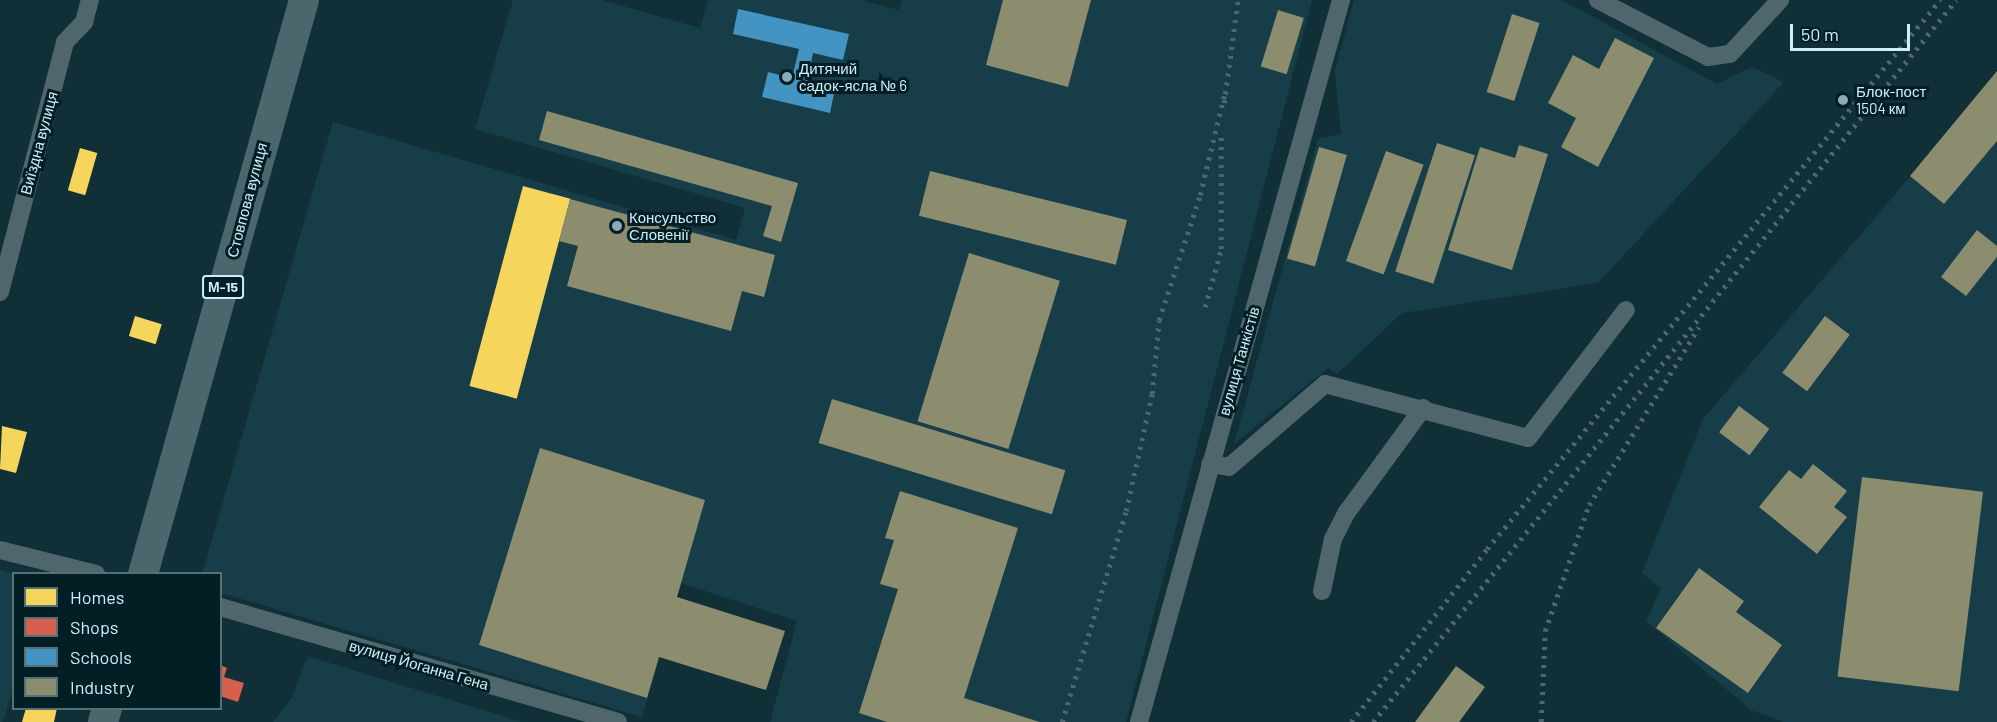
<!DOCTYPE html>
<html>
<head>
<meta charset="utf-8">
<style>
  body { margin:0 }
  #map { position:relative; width:1997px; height:722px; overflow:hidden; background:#102f36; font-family:Barlow,sans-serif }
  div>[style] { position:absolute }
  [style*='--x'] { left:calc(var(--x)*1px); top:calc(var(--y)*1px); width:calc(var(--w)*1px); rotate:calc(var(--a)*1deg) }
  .built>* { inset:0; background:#173e48 }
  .homes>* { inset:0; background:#f6d55c; transform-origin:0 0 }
  .shops>* { inset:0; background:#d6604d }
  .schools>* { inset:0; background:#4393c3 }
  .industry>* { inset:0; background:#8c8c6e; transform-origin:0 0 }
  .street>* { height:18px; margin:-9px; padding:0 9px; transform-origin:9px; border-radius:9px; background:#50666d }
  .primary>* { height:30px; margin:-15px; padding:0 15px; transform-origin:15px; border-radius:15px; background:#4c666d }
  .rail>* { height:4.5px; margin-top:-2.25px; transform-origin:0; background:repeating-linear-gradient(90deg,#4e666c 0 3px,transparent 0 9px) }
  .dots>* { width:16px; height:16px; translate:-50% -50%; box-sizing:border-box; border:3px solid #031e24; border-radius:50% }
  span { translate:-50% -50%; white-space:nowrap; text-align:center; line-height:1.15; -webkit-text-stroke:6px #031e24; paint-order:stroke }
  .shield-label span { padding:2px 4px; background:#031e24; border:2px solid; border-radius:4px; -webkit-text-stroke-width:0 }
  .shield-label { font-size:14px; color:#cfeef7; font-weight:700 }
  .poi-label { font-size:15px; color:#cfeef7 }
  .left { translate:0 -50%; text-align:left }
  .street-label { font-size:15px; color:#cfeef7 }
  .legend { position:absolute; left:12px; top:572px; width:210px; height:138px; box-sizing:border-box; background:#031e24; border:2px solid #557178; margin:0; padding:8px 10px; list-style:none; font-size:18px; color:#cfeef7 }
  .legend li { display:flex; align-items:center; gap:12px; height:30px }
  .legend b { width:30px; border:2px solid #557178 }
  .scale { position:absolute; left:1790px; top:24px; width:120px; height:27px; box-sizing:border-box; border:3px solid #cfeef7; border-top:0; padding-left:8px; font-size:18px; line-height:21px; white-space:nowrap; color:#cfeef7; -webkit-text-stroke:4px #031e24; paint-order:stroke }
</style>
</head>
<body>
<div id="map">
  <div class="built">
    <div style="clip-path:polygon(513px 0,602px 0,700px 28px,708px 0,861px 0,899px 10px,902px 0,1312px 0,1126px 722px,770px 722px,797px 621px,681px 583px,642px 717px,221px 593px,220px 574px,202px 574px,333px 122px,736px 240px,745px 208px,475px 129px)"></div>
    <div style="clip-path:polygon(1354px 0,1562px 0,1717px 84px,1752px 67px,1784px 82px,1598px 283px,1402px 313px,1337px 374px,1328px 368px,1234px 444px,1318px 139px,1341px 134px,1335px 71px)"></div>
    <div style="clip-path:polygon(1997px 75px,1997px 722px,1784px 722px,1751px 710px,1646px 621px,1661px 588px,1642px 573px,1703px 419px)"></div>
    <div style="clip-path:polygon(0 570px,14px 574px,13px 688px,3px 722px,0 722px)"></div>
    <div style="clip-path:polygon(307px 656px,522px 722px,273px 722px,292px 698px)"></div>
  </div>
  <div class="homes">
    <div style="left:80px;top:148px;width:18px;height:44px;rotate:16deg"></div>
    <div style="left:523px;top:186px;width:49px;height:207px;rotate:15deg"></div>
    <div style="left:135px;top:316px;width:28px;height:21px;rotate:17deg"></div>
    <div style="clip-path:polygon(2px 426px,27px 432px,16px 473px,0 469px)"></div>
    <div style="clip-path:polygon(26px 708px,57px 708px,54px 722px,22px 722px)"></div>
  </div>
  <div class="shops">
    <div style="clip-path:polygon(220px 665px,227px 668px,224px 677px,244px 683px,238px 702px,220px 696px)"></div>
  </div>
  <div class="schools">
    <div style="clip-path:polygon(738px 9px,849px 34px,843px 60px,813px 53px,807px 82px,835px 89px,830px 113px,762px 97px,768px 72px,792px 78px,799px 49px,733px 34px)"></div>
  </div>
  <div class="industry">
    <div style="clip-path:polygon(1003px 0,1091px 0,1068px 87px,986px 65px)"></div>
    <div style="left:1278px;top:10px;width:27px;height:59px;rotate:17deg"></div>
    <div style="left:1512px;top:14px;width:29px;height:82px;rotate:18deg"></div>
    <div style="clip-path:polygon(1615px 38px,1654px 58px,1598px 167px,1561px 147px,1576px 118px,1548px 103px,1573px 55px,1599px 69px)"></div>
    <div style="clip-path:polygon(1997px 71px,1997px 141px,1944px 204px,1910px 176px)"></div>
    <div style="clip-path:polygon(547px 111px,798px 183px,781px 242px,763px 236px,772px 206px,539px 140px)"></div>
    <div style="left:1437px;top:143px;width:40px;height:135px;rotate:18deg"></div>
    <div style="clip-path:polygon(1519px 145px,1548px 154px,1512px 270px,1448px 250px,1480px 147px,1515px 158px)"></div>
    <div style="left:1319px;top:147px;width:29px;height:116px;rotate:16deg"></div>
    <div style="left:1386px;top:151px;width:40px;height:117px;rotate:20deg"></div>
    <div style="left:930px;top:171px;width:203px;height:46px;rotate:14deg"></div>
    <div style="clip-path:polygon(570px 199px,775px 255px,764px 297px,742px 291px,731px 331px,567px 286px,578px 246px,559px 241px)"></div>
    <div style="clip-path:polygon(1977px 230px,1997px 246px,1997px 257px,1966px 296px,1941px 277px)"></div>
    <div style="left:969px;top:253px;width:95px;height:176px;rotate:17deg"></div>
    <div style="left:1825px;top:316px;width:31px;height:71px;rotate:37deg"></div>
    <div style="left:832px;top:399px;width:244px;height:46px;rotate:17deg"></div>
    <div style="left:1739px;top:406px;width:38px;height:33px;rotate:37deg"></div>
    <div style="clip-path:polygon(540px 448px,705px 500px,677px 597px,785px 631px,766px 690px,659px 657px,647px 698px,479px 645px)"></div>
    <div style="clip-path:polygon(1813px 464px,1847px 491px,1834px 507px,1847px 517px,1817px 554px,1759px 507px,1789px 470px,1801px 479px)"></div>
    <div style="left:1862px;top:477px;width:122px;height:201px;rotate:7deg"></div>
    <div style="clip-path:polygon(900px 491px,1018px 528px,964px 698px,1040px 722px,887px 722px,859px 713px,898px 589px,880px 584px,894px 540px,885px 538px)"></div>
    <div style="clip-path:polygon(1699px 568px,1744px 601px,1736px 612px,1782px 645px,1748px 693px,1656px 628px)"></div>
    <div style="clip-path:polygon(1456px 666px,1485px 687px,1459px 722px,1415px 722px)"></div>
  </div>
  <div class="street">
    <div style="--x:1598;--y:0;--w:124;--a:27.4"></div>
    <div style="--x:1708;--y:57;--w:22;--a:-8"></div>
    <div style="--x:1730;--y:54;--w:74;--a:-47.2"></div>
    <div style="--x:0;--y:292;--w:258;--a:-75.4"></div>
    <div style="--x:65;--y:42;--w:28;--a:-46"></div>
    <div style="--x:84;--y:22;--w:23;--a:-75"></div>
    <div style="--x:1210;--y:464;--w:19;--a:9"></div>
    <div style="--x:1229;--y:467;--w:127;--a:-40.8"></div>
    <div style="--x:1325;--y:384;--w:210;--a:14.9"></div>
    <div style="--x:1528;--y:438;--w:161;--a:-52.6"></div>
    <div style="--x:0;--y:550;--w:99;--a:14"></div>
    <div style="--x:1322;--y:591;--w:53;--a:-78.1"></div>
    <div style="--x:1333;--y:539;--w:30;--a:-63"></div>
    <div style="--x:1347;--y:512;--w:129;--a:-53.8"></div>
    <div style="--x:220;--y:607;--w:414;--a:16.1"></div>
    <div style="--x:1139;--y:722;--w:750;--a:-74.37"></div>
  </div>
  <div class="primary">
    <div style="--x:143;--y:574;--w:596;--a:-74.33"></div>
    <div style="--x:103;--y:722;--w:15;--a:-74"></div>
  </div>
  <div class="rail">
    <div style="--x:1224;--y:103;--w:104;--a:-82.3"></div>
    <div style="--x:1205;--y:307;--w:60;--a:-74.6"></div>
    <div style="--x:1221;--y:249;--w:117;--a:-90"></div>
    <div style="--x:1062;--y:722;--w:220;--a:-73.1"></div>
    <div style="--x:1126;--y:511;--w:120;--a:-77.5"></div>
    <div style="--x:1152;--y:394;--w:74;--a:-84.6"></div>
    <div style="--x:1159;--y:320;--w:132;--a:-71.8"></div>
    <div style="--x:1200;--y:195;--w:102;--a:-76.4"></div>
    <div style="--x:1351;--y:722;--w:220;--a:-51.8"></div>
    <div style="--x:1487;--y:549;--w:712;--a:-50.47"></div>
    <div style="--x:1373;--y:722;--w:928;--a:-51.08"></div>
    <div style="--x:1541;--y:722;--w:91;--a:-87.5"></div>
    <div style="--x:1545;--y:631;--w:133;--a:-70.8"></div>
    <div style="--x:1589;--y:505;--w:209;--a:-58.3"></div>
  </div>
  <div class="dots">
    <div style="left:787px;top:77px;background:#8cabb3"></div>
    <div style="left:1843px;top:100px;background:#8cabb3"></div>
    <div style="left:617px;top:226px;background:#8cabb3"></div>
  </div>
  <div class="shield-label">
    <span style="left:223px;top:287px">М-15</span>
  </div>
  <div class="poi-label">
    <span class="left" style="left:799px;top:77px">Дитячий<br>садок-ясла № 6</span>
    <span class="left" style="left:1856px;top:100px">Блок-пост<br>1504 км</span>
    <span class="left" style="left:629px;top:226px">Консульство<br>Словенії</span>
  </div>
  <div class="street-label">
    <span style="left:39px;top:143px;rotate:-75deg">Виїздна вулиця</span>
    <span style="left:247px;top:200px;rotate:-75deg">Стовпова вулиця</span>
    <span style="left:1239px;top:361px;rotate:-74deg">вулиця Танкістів</span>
    <span style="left:419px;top:665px;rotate:16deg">вулиця Йоганна Гена</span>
  </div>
  <ul class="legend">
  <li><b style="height:16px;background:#f6d55c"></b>Homes</li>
  <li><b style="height:16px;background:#d6604d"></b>Shops</li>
  <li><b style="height:16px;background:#4393c3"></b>Schools</li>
  <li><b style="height:16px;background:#8c8c6e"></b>Industry</li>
  </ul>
  <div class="scale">50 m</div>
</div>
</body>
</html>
